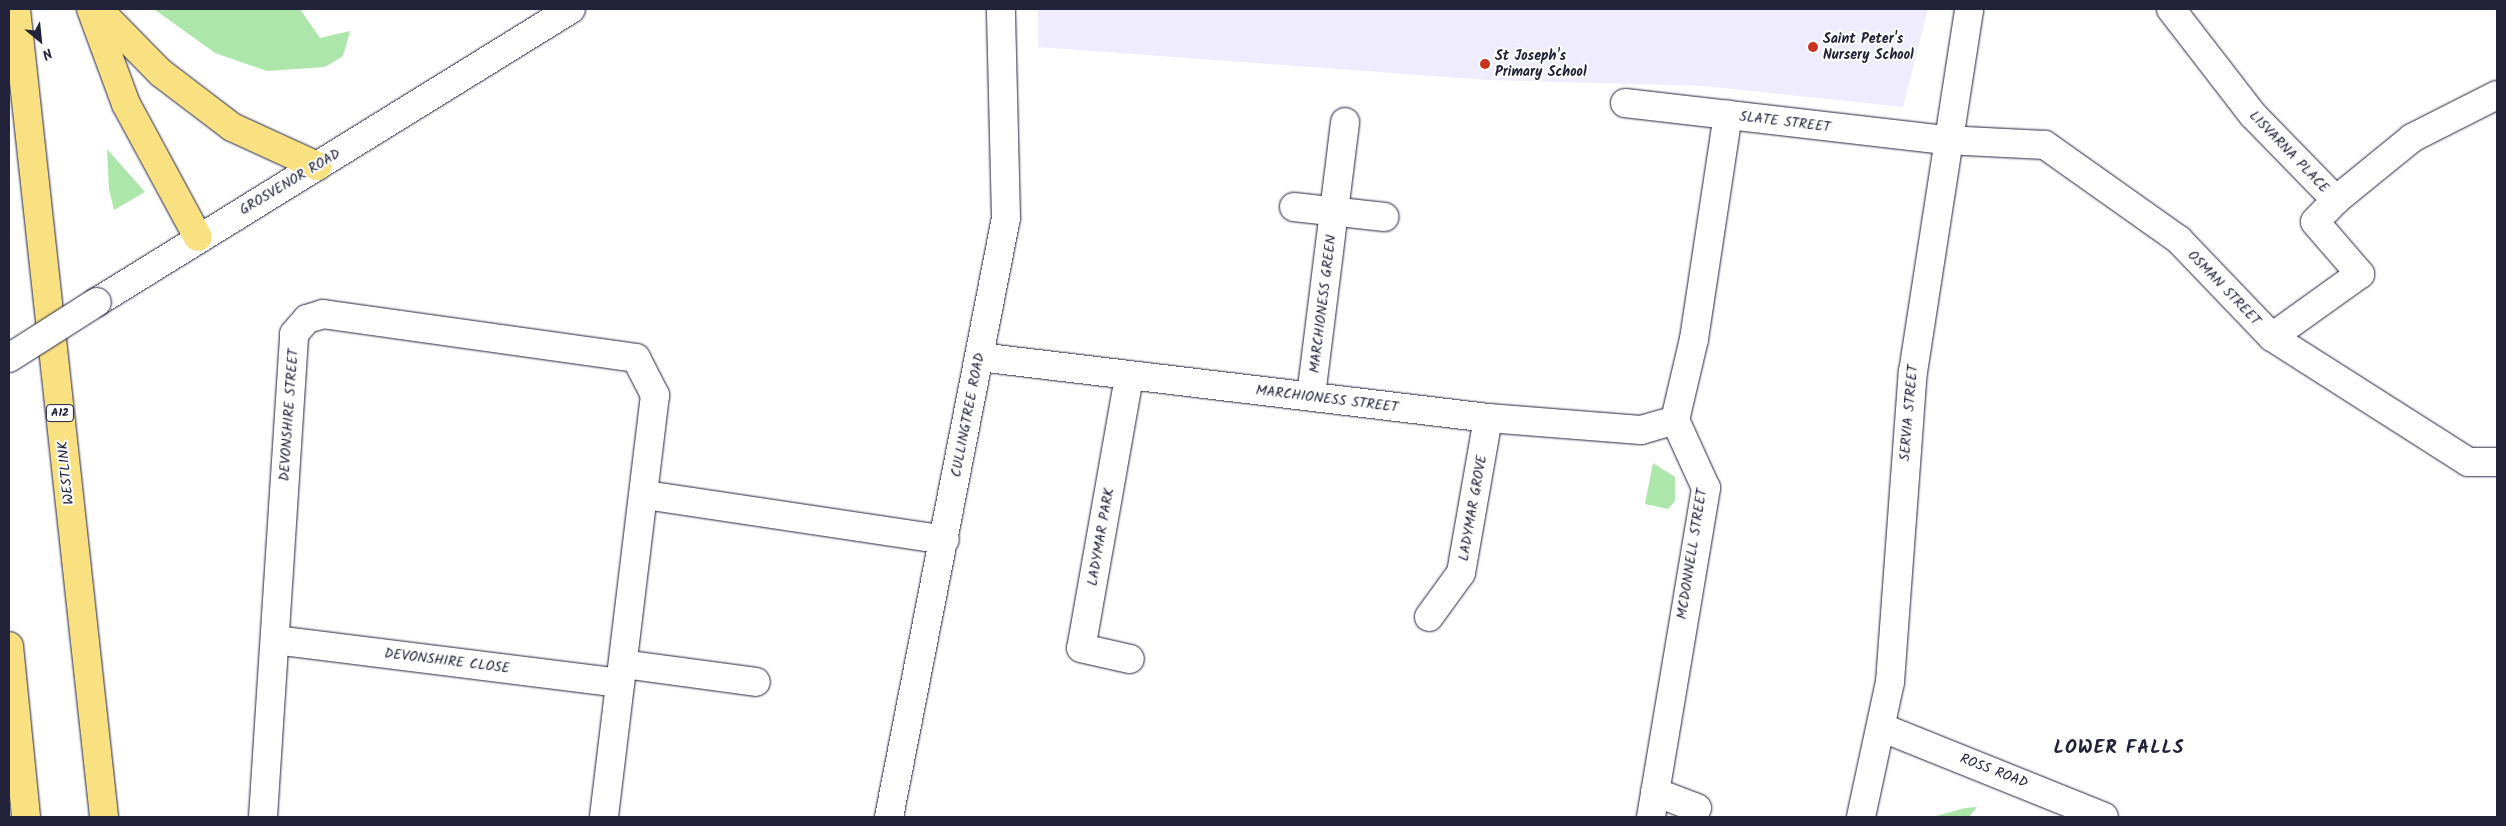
<!DOCTYPE html>
<html>
<head>
<meta charset="utf-8">
<style>
  body { margin:0 }
  #map { position:relative; width:2506px; height:826px; overflow:hidden; background:#fff; font-family:Kalam,sans-serif }
  div>[style] { position:absolute }
  [style*='--x'] { left:calc(var(--x)*1px); top:calc(var(--y)*1px); width:calc(var(--w)*1px); rotate:calc(var(--a)*1deg) }
  .built>* { inset:0; background:#efedfd }
  .green>* { inset:0; background:#ade6aa }
  .roads { filter:drop-shadow(0 0 1px #22223b) drop-shadow(0 0 1px #22223b) }
  .street>* { height:28px; margin:-14px; padding:0 14px; transform-origin:14px; border-radius:14px; background:#fff }
  .secondary>* { height:28px; margin:-14px; padding:0 14px; transform-origin:14px; border-radius:14px; background:#fff }
  .highway>* { height:28px; margin:-14px; padding:0 14px; transform-origin:14px; border-radius:14px; background:#f9e181 }
  .bridges { filter:drop-shadow(0 0 1px #22223b) drop-shadow(0 0 1px #22223b) }
  .secondary-bridge>* { height:28px; margin:-14px; padding:0 14px; transform-origin:14px; border-radius:14px; background:#fff }
  .dots>* { width:14px; height:14px; translate:-50% -50%; box-sizing:border-box; border:2px solid #fff; border-radius:50% }
  span { translate:-50% -50%; white-space:nowrap; text-align:center; line-height:1.15; -webkit-text-stroke:4px #fff; paint-order:stroke }
  .shield-label span { padding:1px 4px; background:#fff; border:1px solid; border-radius:4px; -webkit-text-stroke-width:0 }
  .shield-label { font-size:12px; color:#22223b; font-weight:700 }
  .poi-label { font-size:14px; color:#22223b; font-weight:700 }
  .left { translate:0 -50%; text-align:left }
  .street-label { font-size:14px; color:#22223b }
  .district-label { font-size:19px; color:#22223b; font-weight:700; letter-spacing:1px }
  .frame { position:absolute; inset:0; border:10px solid #22223b; pointer-events:none }
  .north { position:absolute; left:15px; top:15px; width:50px; height:50px; -webkit-text-stroke:4px #fff; paint-order:stroke; rotate:152deg; font-size:14px; font-weight:700; line-height:20px; text-align:center; color:#22223b }
  .north::after { content:''; display:block; margin:auto; width:18px; height:22px; background:#22223b; clip-path:polygon(50% 0,100% 100%,50% 72%,0 100%) }
</style>
</head>
<body>
<div id="map">
  <div class="built">
    <div style="clip-path:polygon(1038px 9px,1928px 9px,1903px 107px,1704px 86px,1487px 80px,1038px 47px)"></div>
  </div>
  <div class="green">
    <div style="clip-path:polygon(154px 9px,300px 9px,320px 38px,350px 31px,343px 56px,325px 67px,267px 71px,215px 53px)"></div>
    <div style="clip-path:polygon(107px 149px,145px 192px,114px 210px,109px 189px)"></div>
    <div style="clip-path:polygon(1653px 463px,1675px 477px,1675px 501px,1668px 509px,1645px 504px)"></div>
    <div style="clip-path:polygon(1977px 807px,1969px 817px,1932px 817px,1965px 808px)"></div>
  </div>
  <div class="roads">
    <div class="street">
      <div style="--x:2171;--y:9;--w:134;--a:52.3"></div>
      <div style="--x:2253;--y:115;--w:119;--a:45.7"></div>
      <div style="--x:2336;--y:200;--w:30;--a:134"></div>
      <div style="--x:2315;--y:222;--w:69;--a:49.1"></div>
      <div style="--x:2360;--y:274;--w:108;--a:144.4"></div>
      <div style="--x:1625;--y:103;--w:322;--a:6.6"></div>
      <div style="--x:1945;--y:140;--w:100;--a:2.9"></div>
      <div style="--x:2045;--y:145;--w:164;--a:35.3"></div>
      <div style="--x:2179;--y:240;--w:134;--a:46.2"></div>
      <div style="--x:2272;--y:337;--w:232;--a:32.5"></div>
      <div style="--x:2468;--y:462;--w:29;--a:0"></div>
      <div style="--x:2336;--y:200;--w:98;--a:-39.2"></div>
      <div style="--x:2412;--y:138;--w:95;--a:-26.8"></div>
      <div style="--x:1294;--y:207;--w:91;--a:6.3"></div>
      <div style="--x:979;--y:357;--w:513;--a:6.83"></div>
      <div style="--x:1488;--y:418;--w:153;--a:4.5"></div>
      <div style="--x:1641;--y:430;--w:35;--a:-16"></div>
      <div style="--x:1129;--y:377;--w:275;--a:100"></div>
      <div style="--x:1081;--y:648;--w:50;--a:12.7"></div>
      <div style="--x:1311;--y:396;--w:276;--a:-82.9"></div>
      <div style="--x:645;--y:495;--w:303;--a:8.5"></div>
      <div style="--x:1429;--y:617;--w:54;--a:-54"></div>
      <div style="--x:1461;--y:573;--w:157;--a:-80.1"></div>
      <div style="--x:275;--y:640;--w:348;--a:7.1"></div>
      <div style="--x:623;--y:664;--w:134;--a:7.7"></div>
      <div style="--x:1883;--y:728;--w:238;--a:21.9"></div>
      <div style="--x:1655;--y:792;--w:45;--a:20.9"></div>
      <div style="--x:263;--y:817;--w:484;--a:-86.3"></div>
      <div style="--x:294;--y:334;--w:20;--a:-49"></div>
      <div style="--x:307;--y:319;--w:17;--a:-17"></div>
      <div style="--x:323;--y:314;--w:316;--a:8"></div>
      <div style="--x:636;--y:358;--w:42;--a:62.8"></div>
      <div style="--x:655;--y:395;--w:425;--a:96.9"></div>
      <div style="--x:889;--y:817;--w:610;--a:-78.95"></div>
      <div style="--x:1006;--y:218;--w:209;--a:-91.4"></div>
      <div style="--x:1651;--y:817;--w:334;--a:-80.5"></div>
      <div style="--x:1706;--y:488;--w:75;--a:-114.5"></div>
      <div style="--x:1675;--y:420;--w:83;--a:-76.8"></div>
      <div style="--x:1694;--y:339;--w:227;--a:-81.4"></div>
      <div style="--x:1861;--y:817;--w:138;--a:-77.9"></div>
      <div style="--x:1890;--y:682;--w:311;--a:-85.8"></div>
      <div style="--x:1913;--y:372;--w:367;--a:-81.2"></div>
    </div>
    <div class="secondary">
      <div style="--x:97;--y:302;--w:557;--a:-31.72"></div>
    </div>
    <div class="highway">
      <div style="--x:16;--y:9;--w:813;--a:83.78"></div>
      <div style="--x:91;--y:9;--w:101;--a:69.8"></div>
      <div style="--x:126;--y:104;--w:151;--a:61.6"></div>
      <div style="--x:98;--y:9;--w:90;--a:45.5"></div>
      <div style="--x:161;--y:73;--w:89;--a:37.3"></div>
      <div style="--x:232;--y:127;--w:94;--a:24.6"></div>
      <div style="--x:9;--y:646;--w:172;--a:84.3"></div>
    </div>
  </div>
  <div class="bridges">
    <div class="secondary-bridge">
      <div style="--x:9;--y:358;--w:104;--a:-32.5"></div>
    </div>
  </div>
  <div class="dots">
    <div style="left:1813px;top:47px;background:#c8321e"></div>
    <div style="left:1485px;top:64px;background:#c8321e"></div>
  </div>
  <div class="shield-label">
    <span style="left:60px;top:413px">A12</span>
  </div>
  <div class="poi-label">
    <span class="left" style="left:1823px;top:47px">Saint Peter's<br>Nursery School</span>
    <span class="left" style="left:1495px;top:64px">St Joseph's<br>Primary School</span>
  </div>
  <div class="street-label">
    <span style="left:1785px;top:122px;rotate:7deg">SLATE STREET</span>
    <span style="left:2289px;top:152px;rotate:46deg">LISVARNA PLACE</span>
    <span style="left:290px;top:182px;rotate:-31deg">GROSVENOR ROAD</span>
    <span style="left:2224px;top:288px;rotate:46deg">OSMAN STREET</span>
    <span style="left:1323px;top:304px;rotate:-83deg">MARCHIONESS GREEN</span>
    <span style="left:1327px;top:399px;rotate:7deg">MARCHIONESS STREET</span>
    <span style="left:1909px;top:413px;rotate:-85deg">SERVIA STREET</span>
    <span style="left:289px;top:415px;rotate:-86deg">DEVONSHIRE STREET</span>
    <span style="left:968px;top:415px;rotate:-79deg">CULLINGTREE ROAD</span>
    <span style="left:66px;top:473px;rotate:-96deg">WESTLINK</span>
    <span style="left:1473px;top:508px;rotate:-80deg">LADYMAR GROVE</span>
    <span style="left:1101px;top:537px;rotate:-80deg">LADYMAR PARK</span>
    <span style="left:1692px;top:554px;rotate:-81deg">MCDONNELL STREET</span>
    <span style="left:447px;top:661px;rotate:7deg">DEVONSHIRE CLOSE</span>
    <span style="left:1994px;top:771px;rotate:21deg">ROSS ROAD</span>
  </div>
  <div class="district-label">
    <span style="left:2119px;top:749px">LOWER FALLS</span>
  </div>
  <div class="frame"></div>
  <div class="north">N</div>
</div>
</body>
</html>
